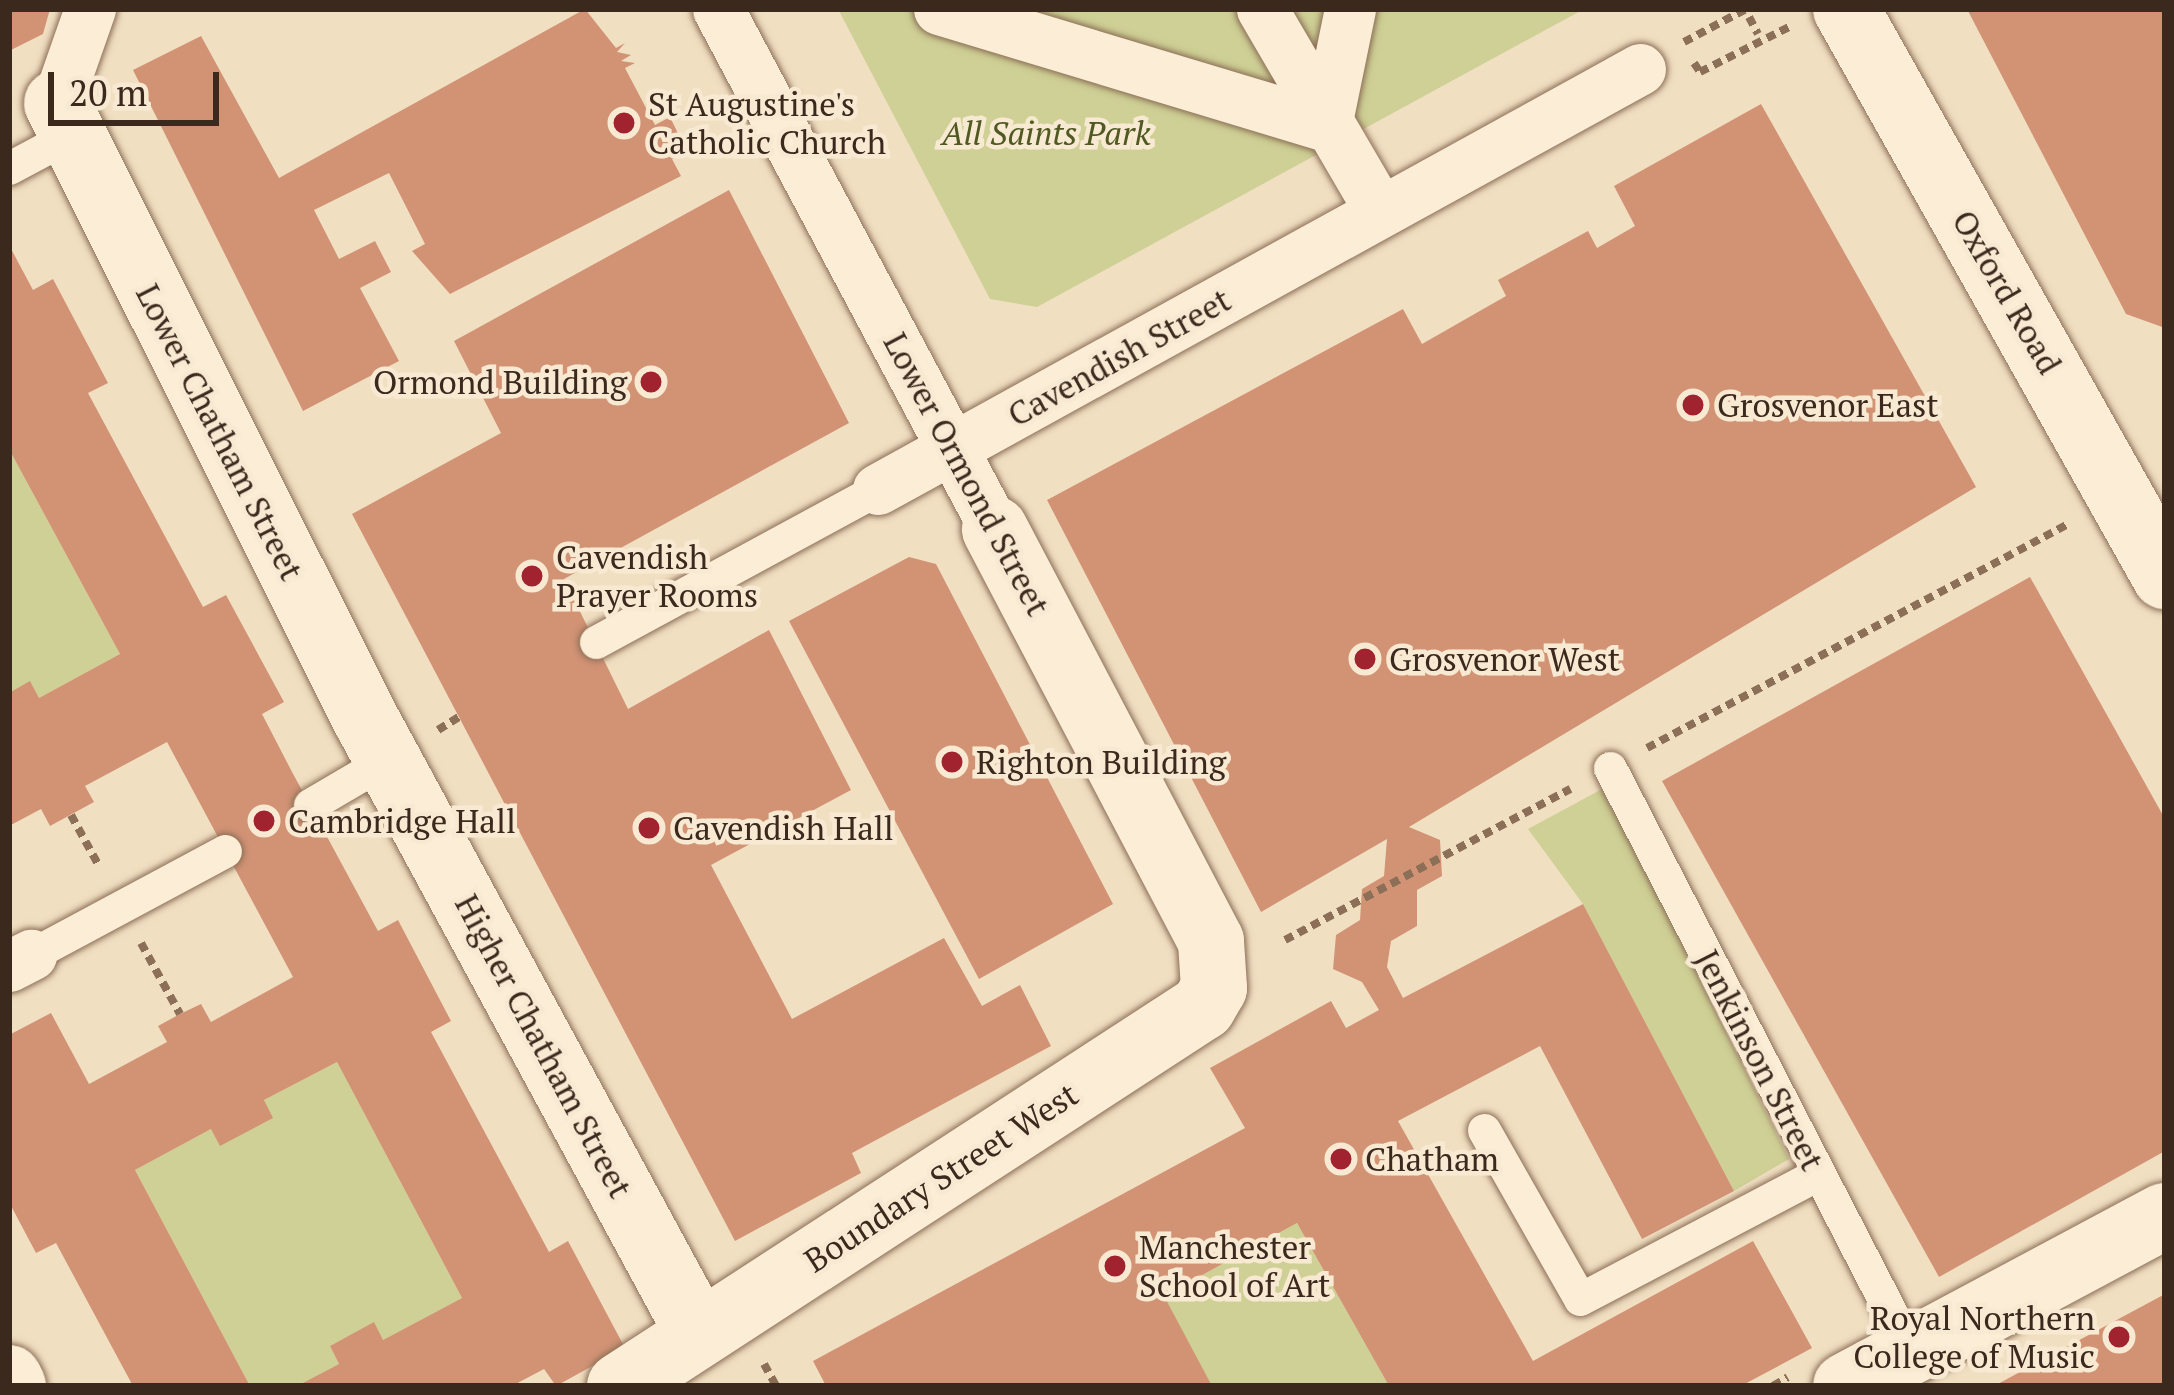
<!DOCTYPE html>
<html>
<head>
<meta charset="utf-8">
<style>
  body { margin:0 }
  #map { position:relative; width:2174px; height:1395px; overflow:hidden; background:#f1dfc2; font-family:"PT Serif",serif }
  div>[style] { position:absolute }
  [style*='--x'] { left:calc(var(--x)*1px); top:calc(var(--y)*1px); width:calc(var(--w)*1px); rotate:calc(var(--a)*1deg) }
  .green>* { inset:0; background:#ced095 }
  .building>* { inset:0; background:#d29375 }
  .path>* { height:8px; margin-top:-4px; transform-origin:0; background:repeating-linear-gradient(90deg,#8c6f57 0 9px,transparent 0 15px) }
  .roads { filter:drop-shadow(0 0 3px #8c6f57) drop-shadow(0 0 3px #8c6f57) }
  .service>* { height:33px; margin:-16.5px; padding:0 16.5px; transform-origin:16.5px; border-radius:16.5px; background:#fbedd6 }
  .pedestrian>* { height:51px; margin:-25.5px; padding:0 25.5px; transform-origin:25.5px; border-radius:25.5px; background:#fbedd6 }
  .minor>* { height:66px; margin:-33px; padding:0 33px; transform-origin:33px; border-radius:33px; background:#fbedd6 }
  .tertiary>* { height:66px; margin:-33px; padding:0 33px; transform-origin:33px; border-radius:33px; background:#fbedd6 }
  .secondary>* { height:66px; margin:-33px; padding:0 33px; transform-origin:33px; border-radius:33px; background:#fbedd6 }
  .dots>* { width:33px; height:33px; translate:-50% -50%; box-sizing:border-box; border:6px solid #f8e9d2; border-radius:50% }
  span { translate:-50% -50%; white-space:nowrap; text-align:center; line-height:1.15; -webkit-text-stroke:9px #f8e9d2; paint-order:stroke }
  .poi-label { font-size:33px; color:#3b291d }
  .left { translate:0 -50%; text-align:left }
  .right { translate:-100% -50%; text-align:right }
  .park-label { font-size:33px; color:#505922; font-style:italic }
  .street-label { font-size:33px; color:#3b291d }
  .frame { position:absolute; inset:0; border:12px solid #3b291d; pointer-events:none }
  .scale { position:absolute; left:48px; top:72px; width:171px; height:54px; box-sizing:border-box; border:6px solid #3b291d; border-top:0; padding-left:15px; font-size:36px; line-height:42px; white-space:nowrap; color:#3b291d; -webkit-text-stroke:9px #f8e9d2; paint-order:stroke }
</style>
</head>
<body>
<div id="map">
  <div class="green">
    <div style="clip-path:polygon(838px 9px,1584px 9px,1037px 307px,990px 299px)"></div>
    <div style="clip-path:polygon(9px 449px,120px 654px,39px 698px,30px 682px,9px 693px)"></div>
    <div style="clip-path:polygon(1604px 788px,1789px 1159px,1734px 1191px,1583px 904px,1528px 829px)"></div>
    <div style="clip-path:polygon(337px 1062px,462px 1298px,383px 1340px,373px 1323px,330px 1346px,339px 1364px,297px 1386px,250px 1386px,135px 1170px,211px 1129px,221px 1145px,272px 1118px,264px 1100px)"></div>
    <div style="clip-path:polygon(1297px 1223px,1389px 1386px,1051px 1386px,1164px 1296px)"></div>
  </div>
  <div class="building">
    <div style="clip-path:polygon(9px 9px,50px 9px,43px 34px,9px 51px)"></div>
    <div style="clip-path:polygon(585px 9px,616px 48px,625px 43px,617px 52px,631px 55px,621px 61px,635px 63px,625px 68px,655px 125px,670px 117px,687px 152px,672px 159px,681px 176px,450px 294px,412px 251px,425px 244px,389px 173px,314px 210px,339px 259px,375px 241px,391px 272px,360px 288px,399px 361px,303px 411px,133px 70px,201px 36px,279px 178px)"></div>
    <div style="clip-path:polygon(1967px 9px,2165px 9px,2165px 328px,2126px 314px)"></div>
    <div style="clip-path:polygon(1761px 104px,1976px 487px,1409px 827px,1440px 840px,1442px 876px,1417px 890px,1417px 926px,1391px 941px,1387px 967px,1403px 998px,1583px 904px,1734px 1191px,1642px 1239px,1540px 1046px,1398px 1121px,1533px 1361px,1753px 1241px,1812px 1348px,1741px 1386px,1389px 1386px,1297px 1223px,1164px 1296px,1212px 1386px,826px 1386px,813px 1361px,1245px 1128px,1210px 1068px,1331px 1001px,1346px 1028px,1379px 1010px,1362px 982px,1333px 969px,1336px 935px,1360px 920px,1362px 889px,1384px 876px,1387px 839px,1261px 912px,1047px 500px,1403px 309px,1422px 344px,1506px 296px,1498px 280px,1588px 231px,1597px 248px,1635px 226px,1614px 186px)"></div>
    <div style="clip-path:polygon(729px 190px,849px 423px,564px 579px,628px 709px,769px 630px,851px 790px,711px 865px,792px 1019px,944px 938px,982px 1006px,1020px 985px,1051px 1046px,852px 1153px,861px 1173px,735px 1241px,352px 514px,501px 433px,454px 341px)"></div>
    <div style="clip-path:polygon(9px 245px,33px 290px,53px 279px,108px 383px,88px 393px,203px 607px,226px 595px,284px 702px,262px 714px,291px 770px,378px 931px,398px 920px,451px 1021px,431px 1032px,549px 1252px,568px 1241px,625px 1348px,556px 1386px,544px 1369px,512px 1386px,297px 1386px,339px 1364px,330px 1346px,374px 1322px,383px 1340px,462px 1298px,337px 1062px,264px 1100px,273px 1118px,220px 1146px,211px 1129px,135px 1170px,250px 1386px,133px 1386px,56px 1243px,36px 1253px,9px 1202px,9px 1035px,51px 1013px,89px 1084px,167px 1042px,158px 1026px,180px 1014px,201px 1004px,211px 1022px,293px 977px,167px 742px,85px 786px,94px 802px,50px 826px,41px 809px,9px 826px,9px 693px,30px 681px,39px 698px,120px 654px,9px 449px)"></div>
    <div style="clip-path:polygon(909px 557px,936px 564px,1113px 904px,979px 979px,789px 621px)"></div>
    <div style="clip-path:polygon(2030px 577px,2165px 819px,2165px 1151px,1939px 1277px,1662px 781px)"></div>
    <div style="clip-path:polygon(2165px 1294px,2165px 1386px,1994px 1386px)"></div>
  </div>
  <div class="path">
    <div style="--x:1749;--y:17;--w:19;--a:62"></div>
    <div style="--x:1684;--y:42;--w:70;--a:-28"></div>
    <div style="--x:1694;--y:63;--w:11;--a:56"></div>
    <div style="--x:1700;--y:72;--w:100;--a:-26.8"></div>
    <div style="--x:438;--y:730;--w:25;--a:-32"></div>
    <div style="--x:1647;--y:748;--w:477;--a:-28"></div>
    <div style="--x:71;--y:815;--w:58;--a:61.2"></div>
    <div style="--x:1285;--y:940;--w:323;--a:-27.9"></div>
    <div style="--x:141;--y:943;--w:81;--a:61.2"></div>
    <div style="--x:764;--y:1364;--w:25;--a:61"></div>
    <div style="--x:1773;--y:1386;--w:17;--a:-31"></div>
  </div>
  <div class="roads">
    <div class="service">
      <div style="--x:9;--y:168;--w:68;--a:-28.1"></div>
      <div style="--x:596;--y:642;--w:321;--a:-28.5"></div>
      <div style="--x:1610;--y:768;--w:657;--a:62.73"></div>
      <div style="--x:310;--y:805;--w:93;--a:-30.4"></div>
      <div style="--x:31;--y:955;--w:220;--a:-28.2"></div>
      <div style="--x:1484;--y:1130;--w:194;--a:60.4"></div>
      <div style="--x:1580;--y:1299;--w:269;--a:-27.7"></div>
    </div>
    <div class="pedestrian">
      <div style="--x:718;--y:9;--w:589;--a:61.96"></div>
      <div style="--x:939;--y:9;--w:404;--a:16.8"></div>
      <div style="--x:1326;--y:126;--w:119;--a:-78.4"></div>
      <div style="--x:1262;--y:9;--w:234;--a:59.7"></div>
      <div style="--x:57;--y:103;--w:100;--a:-70.7"></div>
      <div style="--x:878;--y:489;--w:870;--a:-28.86"></div>
      <div style="--x:9;--y:966;--w:25;--a:-27"></div>
    </div>
    <div class="minor">
      <div style="--x:57;--y:103;--w:686;--a:63.4"></div>
      <div style="--x:364;--y:716;--w:703;--a:61.54"></div>
      <div style="--x:620;--y:1386;--w:695;--a:-33.03"></div>
      <div style="--x:1203;--y:1007;--w:22;--a:-60"></div>
      <div style="--x:1214;--y:988;--w:47;--a:-93.7"></div>
      <div style="--x:1211;--y:941;--w:465;--a:-117.7"></div>
      <div style="--x:1846;--y:1386;--w:361;--a:-28.1"></div>
    </div>
    <div class="tertiary">
      <div style="--x:9;--y:1378;--w:9;--a:63"></div>
    </div>
    <div class="secondary">
      <div style="--x:1846;--y:9;--w:651;--a:60.64"></div>
    </div>
  </div>
  <div class="dots">
    <div style="left:624px;top:123px;background:#a0232f"></div>
    <div style="left:651px;top:382px;background:#a0232f"></div>
    <div style="left:1693px;top:405px;background:#a0232f"></div>
    <div style="left:532px;top:576px;background:#a0232f"></div>
    <div style="left:1365px;top:659px;background:#a0232f"></div>
    <div style="left:952px;top:762px;background:#a0232f"></div>
    <div style="left:264px;top:821px;background:#a0232f"></div>
    <div style="left:649px;top:828px;background:#a0232f"></div>
    <div style="left:1341px;top:1159px;background:#a0232f"></div>
    <div style="left:1115px;top:1266px;background:#a0232f"></div>
    <div style="left:2119px;top:1337px;background:#a0232f"></div>
  </div>
  <div class="poi-label">
    <span class="left" style="left:648px;top:123px">St Augustine's<br>Catholic Church</span>
    <span class="right" style="left:627px;top:382px">Ormond Building</span>
    <span class="left" style="left:1717px;top:405px">Grosvenor East</span>
    <span class="left" style="left:556px;top:576px">Cavendish<br>Prayer Rooms</span>
    <span class="left" style="left:1389px;top:659px">Grosvenor West</span>
    <span class="left" style="left:976px;top:762px">Righton Building</span>
    <span class="left" style="left:288px;top:821px">Cambridge Hall</span>
    <span class="left" style="left:673px;top:828px">Cavendish Hall</span>
    <span class="left" style="left:1365px;top:1159px">Chatham</span>
    <span class="left" style="left:1139px;top:1266px">Manchester<br>School of Art</span>
    <span class="right" style="left:2095px;top:1337px">Royal Northern<br>College of Music</span>
  </div>
  <div class="park-label">
    <span style="left:1046px;top:133px">All Saints Park</span>
  </div>
  <div class="street-label">
    <span style="left:2007px;top:292px;rotate:60deg">Oxford Road</span>
    <span style="left:1119px;top:357px;rotate:-29deg">Cavendish Street</span>
    <span style="left:220px;top:432px;rotate:63deg">Lower Chatham Street</span>
    <span style="left:967px;top:474px;rotate:62deg">Lower Ormond Street</span>
    <span style="left:544px;top:1046px;rotate:62deg">Higher Chatham Street</span>
    <span style="left:1760px;top:1060px;rotate:63deg">Jenkinson Street</span>
    <span style="left:941px;top:1177px;rotate:-33deg">Boundary Street West</span>
  </div>
  <div class="frame"></div>
  <div class="scale">20 m</div>
</div>
</body>
</html>
